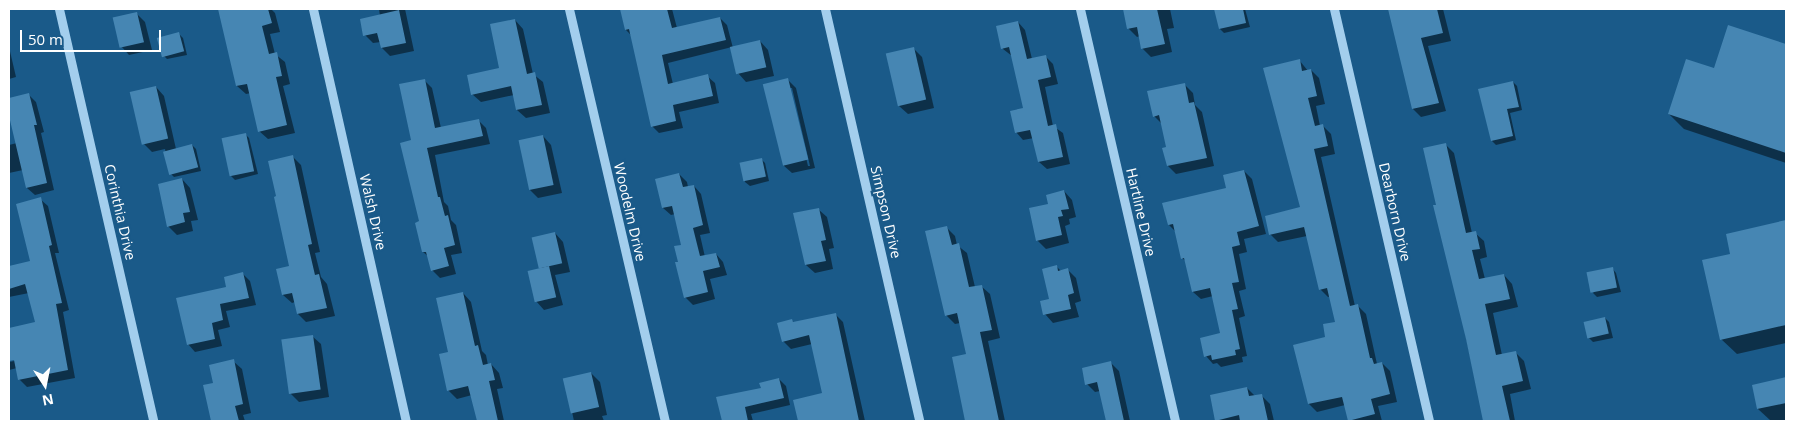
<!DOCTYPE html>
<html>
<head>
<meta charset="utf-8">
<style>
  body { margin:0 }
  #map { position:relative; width:1795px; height:430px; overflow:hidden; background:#1a5a89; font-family:"Open Sans",sans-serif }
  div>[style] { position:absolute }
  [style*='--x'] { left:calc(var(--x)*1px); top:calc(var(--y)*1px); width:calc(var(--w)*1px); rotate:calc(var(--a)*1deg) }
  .shadow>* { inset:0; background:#0007 }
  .building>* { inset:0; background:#4686b3; transform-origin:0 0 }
  .minor>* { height:9px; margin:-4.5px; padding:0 4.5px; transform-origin:4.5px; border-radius:4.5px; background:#a3ceed }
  span { translate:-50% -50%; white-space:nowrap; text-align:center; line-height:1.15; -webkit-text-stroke:4.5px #1a5a89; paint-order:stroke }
  .street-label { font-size:14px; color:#fff }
  .frame { position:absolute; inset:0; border:10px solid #fff; pointer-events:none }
  .north { position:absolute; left:20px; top:360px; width:50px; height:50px; -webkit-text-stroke:4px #1a5a89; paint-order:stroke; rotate:169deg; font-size:14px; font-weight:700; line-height:20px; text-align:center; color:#fff }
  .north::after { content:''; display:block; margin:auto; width:18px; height:22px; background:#fff; clip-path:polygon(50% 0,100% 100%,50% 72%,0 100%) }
  .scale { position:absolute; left:20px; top:30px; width:141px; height:22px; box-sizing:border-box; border:2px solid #fff; border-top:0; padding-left:6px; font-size:15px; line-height:18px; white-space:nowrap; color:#fff; -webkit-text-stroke:4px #1a5a89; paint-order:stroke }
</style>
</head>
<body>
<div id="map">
  <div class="shadow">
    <div style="clip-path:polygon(219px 9px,271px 9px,275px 13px,280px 32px,270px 34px,275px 54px,285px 62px,290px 84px,283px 86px,295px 133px,268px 139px,259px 131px,251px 93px,246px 94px,237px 86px)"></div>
    <div style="clip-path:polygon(379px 9px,405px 9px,414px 51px,390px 56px,382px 48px,381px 42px,373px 43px,365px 35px,380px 16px)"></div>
    <div style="clip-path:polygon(629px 9px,672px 9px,677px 28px,720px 18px,727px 25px,733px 48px,760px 41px,768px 50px,774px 76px,746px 82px,738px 73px,732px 47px,668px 63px,673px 84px,707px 76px,715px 83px,719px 103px,679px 112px,683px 128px,659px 133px,652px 126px,632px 36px,626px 30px,621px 11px)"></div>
    <div style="clip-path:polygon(1124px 9px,1170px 9px,1174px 28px,1167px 29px,1172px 52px,1151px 57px,1142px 48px,1140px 36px,1137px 37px,1129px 29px)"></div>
    <div style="clip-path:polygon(1216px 9px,1245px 9px,1250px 27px,1224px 33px,1220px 29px)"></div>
    <div style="clip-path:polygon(1389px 9px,1443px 9px,1451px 41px,1428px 46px,1446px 111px,1421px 117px,1413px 109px)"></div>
    <div style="clip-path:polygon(137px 14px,145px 22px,152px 50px,129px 55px,121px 46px)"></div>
    <div style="clip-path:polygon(515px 20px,523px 29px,533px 74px,543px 82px,550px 113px,526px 118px,517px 110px,514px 95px,481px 102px,472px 94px,501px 69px)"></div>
    <div style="clip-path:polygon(1018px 22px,1025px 30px,1032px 59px,1045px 56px,1053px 64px,1058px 84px,1045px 87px,1053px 126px,1063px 133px,1070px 164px,1047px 169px,1039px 162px,1034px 138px,1023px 140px,1016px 132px,1024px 109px,1012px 56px,1003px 49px,998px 27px)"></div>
    <div style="clip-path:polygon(1729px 27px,1786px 46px,1786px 163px,1684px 129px,1669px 114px,1715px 70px)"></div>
    <div style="clip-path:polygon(179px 34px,183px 38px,187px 55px,167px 59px,163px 55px)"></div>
    <div style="clip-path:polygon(9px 47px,16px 77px,9px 79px)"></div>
    <div style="clip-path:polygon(913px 48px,922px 57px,934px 108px,908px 114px,899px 106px)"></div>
    <div style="clip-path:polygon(1300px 61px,1308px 71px,1311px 70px,1319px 78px,1325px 104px,1316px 106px,1320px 126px,1323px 126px,1331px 134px,1335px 154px,1321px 157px,1355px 306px,1358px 306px,1366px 314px,1377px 364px,1382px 363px,1390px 371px,1397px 402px,1378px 406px,1382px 421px,1350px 421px,1345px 405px,1317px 412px,1309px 404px,1327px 338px,1337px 323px,1331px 296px,1328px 297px,1320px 289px,1307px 236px,1278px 242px,1270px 234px,1301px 208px)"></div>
    <div style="clip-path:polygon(424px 80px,432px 88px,441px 128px,478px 120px,486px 128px,490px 144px,435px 155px,444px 202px,448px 206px,451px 220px,456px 225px,462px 253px,451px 255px,456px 274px,440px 278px,432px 270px,429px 257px,423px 252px,413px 141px)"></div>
    <div style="clip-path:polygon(evenodd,788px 80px,796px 88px,815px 168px,792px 173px,783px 165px,788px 80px,789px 88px,792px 88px,810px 166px,808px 166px,789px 88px)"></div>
    <div style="clip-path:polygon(1513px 82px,1517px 86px,1522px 110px,1510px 113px,1516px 140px,1496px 145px,1492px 141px)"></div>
    <div style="clip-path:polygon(1184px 84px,1193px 93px,1195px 105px,1202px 112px,1214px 166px,1176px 174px,1168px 166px,1167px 148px,1162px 124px,1154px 116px)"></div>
    <div style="clip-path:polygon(156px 87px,164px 96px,176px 149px,192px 145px,196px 149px,201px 171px,174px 177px,170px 173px,165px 149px,152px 152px,144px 144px,132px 93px)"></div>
    <div style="clip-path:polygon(29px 95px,36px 102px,44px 132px,41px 133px,54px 190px,35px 195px,27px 188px,23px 170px,9px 173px,9px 145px,17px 143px,9px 110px,9px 100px)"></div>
    <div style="clip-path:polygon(245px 134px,249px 138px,258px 174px,235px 180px,231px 176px)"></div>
    <div style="clip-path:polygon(543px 136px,551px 145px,562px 193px,538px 198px,530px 190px)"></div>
    <div style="clip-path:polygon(1445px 144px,1454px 153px,1472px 233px,1475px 233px,1484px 241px,1487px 257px,1480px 259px,1485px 279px,1504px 275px,1512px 284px,1518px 307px,1493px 313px,1502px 355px,1516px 353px,1524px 361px,1531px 389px,1510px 394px,1515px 421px,1484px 421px,1438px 206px)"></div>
    <div style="clip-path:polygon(292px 156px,301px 165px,320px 252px,315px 253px,321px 277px,327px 284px,335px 316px,306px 322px,298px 314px,295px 302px,292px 303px,283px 295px,291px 267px,278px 197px)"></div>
    <div style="clip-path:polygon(761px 159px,765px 163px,769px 181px,750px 186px,745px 182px,741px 164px)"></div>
    <div style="clip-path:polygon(1244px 171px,1252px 179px,1266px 234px,1244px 239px,1247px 252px,1239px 254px,1246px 289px,1239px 291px,1245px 316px,1239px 318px,1247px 356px,1242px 357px,1243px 362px,1221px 367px,1217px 363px,1213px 364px,1206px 356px,1222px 334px,1213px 296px,1201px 299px,1193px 292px,1187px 262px,1182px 258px,1176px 232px,1169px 225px,1227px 189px)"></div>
    <div style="clip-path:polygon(679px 174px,687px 182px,688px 187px,694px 186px,701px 194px,710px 233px,700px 235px,705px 257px,716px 254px,723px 262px,727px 275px,710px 279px,715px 299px,693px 305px,685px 297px,679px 263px,683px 246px,675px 214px,671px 215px,663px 208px)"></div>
    <div style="clip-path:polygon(182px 179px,190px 188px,198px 220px,191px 221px,193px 231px,177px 235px,168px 226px)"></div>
    <div style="clip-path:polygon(1064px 191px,1072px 200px,1076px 217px,1069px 219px,1070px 224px,1065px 226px,1069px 243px,1046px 249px,1037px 240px,1050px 205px)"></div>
    <div style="clip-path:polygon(40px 199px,48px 206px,59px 253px,55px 253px,69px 310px,63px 312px,75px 378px,27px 387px,19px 379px,17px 368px,9px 370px,9px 362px,20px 360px,20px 357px,9px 360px,9px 329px,36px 323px,29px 293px,9px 297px,9px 267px,31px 262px)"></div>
    <div style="clip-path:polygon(818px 209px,827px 217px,834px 248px,829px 249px,833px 269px,815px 273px,806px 265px)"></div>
    <div style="clip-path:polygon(1786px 222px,1786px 343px,1737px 354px,1721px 339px,1731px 255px,1727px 235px)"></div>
    <div style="clip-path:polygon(947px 228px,955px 236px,957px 245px,967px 253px,975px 287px,981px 286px,990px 294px,1000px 338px,988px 341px,1005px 421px,967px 421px,954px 358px,968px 355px,960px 323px,955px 324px,946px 315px)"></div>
    <div style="clip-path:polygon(555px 233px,563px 242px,570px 272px,555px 275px,563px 305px,544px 310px,536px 301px,542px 269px,533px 238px)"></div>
    <div style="clip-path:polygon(1057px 267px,1061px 271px,1068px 270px,1076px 278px,1081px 301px,1075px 303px,1079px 317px,1053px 323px,1045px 314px,1051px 300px)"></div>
    <div style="clip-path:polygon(1612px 268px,1616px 273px,1621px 292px,1597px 297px,1593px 293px)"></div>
    <div style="clip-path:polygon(243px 274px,250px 281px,256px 305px,226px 311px,230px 327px,218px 330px,222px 346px,195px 352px,188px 344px,227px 288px)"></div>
    <div style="clip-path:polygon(463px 293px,471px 302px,482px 351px,486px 355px,488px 365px,491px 364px,499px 373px,503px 388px,497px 389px,504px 421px,478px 421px,472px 395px,457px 399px,448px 390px,449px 353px)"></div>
    <div style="clip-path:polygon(836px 315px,843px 322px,865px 421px,803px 421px,798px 416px,823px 394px,812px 344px,791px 349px,783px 341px,792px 321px,795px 323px)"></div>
    <div style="clip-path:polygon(1605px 318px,1609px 322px,1613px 338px,1593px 342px,1589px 338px)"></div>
    <div style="clip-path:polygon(312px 336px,321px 344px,329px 397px,299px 402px,291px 394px)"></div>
    <div style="clip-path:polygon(233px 361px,242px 369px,251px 413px,243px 415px,245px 421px,212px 421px,205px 386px,214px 384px)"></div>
    <div style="clip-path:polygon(1110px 362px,1119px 371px,1130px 421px,1107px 421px,1100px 391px,1095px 392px,1087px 384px)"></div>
    <div style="clip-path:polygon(591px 373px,600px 382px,607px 415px,602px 416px,604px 421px,574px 421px,565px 379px)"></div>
    <div style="clip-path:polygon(1786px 378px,1786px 421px,1771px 421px,1758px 409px,1753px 386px)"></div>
    <div style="clip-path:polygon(779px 379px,786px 386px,790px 405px,751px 414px,753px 421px,723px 421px,718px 398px,762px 389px)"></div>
    <div style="clip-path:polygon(1247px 388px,1255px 396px,1261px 395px,1270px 404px,1274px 421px,1218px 421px,1217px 420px)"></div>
  </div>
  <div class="building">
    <div style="clip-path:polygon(218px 9px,268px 9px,272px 23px,262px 26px,269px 54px,277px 52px,282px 76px,276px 77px,287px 125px,258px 132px,247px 84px,236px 86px)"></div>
    <div style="clip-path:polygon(620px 9px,667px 9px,672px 28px,720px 17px,726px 40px,662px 55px,668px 84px,708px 74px,713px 96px,673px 105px,676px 121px,651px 127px,629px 29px,625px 30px)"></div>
    <div style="clip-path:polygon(1123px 9px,1157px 9px,1165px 44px,1141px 49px,1137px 27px,1127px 29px)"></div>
    <div style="clip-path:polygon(1214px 9px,1243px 9px,1246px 23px,1219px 29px)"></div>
    <div style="clip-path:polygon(1388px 9px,1437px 9px,1443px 33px,1421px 38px,1439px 103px,1412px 109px)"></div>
    <div style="clip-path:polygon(399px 10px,406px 43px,381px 48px,377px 33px,363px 36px,360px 19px)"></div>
    <div style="left:137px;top:12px;width:31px;height:25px;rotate:77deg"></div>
    <div style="clip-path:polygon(515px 19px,527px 74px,535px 72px,542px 105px,516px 110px,511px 86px,471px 95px,467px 75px,499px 68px,490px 24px)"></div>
    <div style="clip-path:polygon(1018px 21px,1027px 59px,1046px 55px,1051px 77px,1038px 80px,1048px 126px,1056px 124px,1063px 157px,1038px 162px,1030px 130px,1015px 133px,1010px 111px,1023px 108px,1009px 47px,1001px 49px,996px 26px)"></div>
    <div style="clip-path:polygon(1728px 25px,1786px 44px,1786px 153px,1668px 114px,1686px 59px,1714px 68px)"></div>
    <div style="left:179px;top:32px;width:20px;height:23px;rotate:75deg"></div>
    <div style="left:760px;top:40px;width:28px;height:31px;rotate:77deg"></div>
    <div style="left:914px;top:47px;width:54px;height:29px;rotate:77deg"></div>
    <div style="clip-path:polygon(1300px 59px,1302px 71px,1311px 69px,1317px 96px,1308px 98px,1315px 126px,1323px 124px,1328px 146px,1314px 149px,1350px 306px,1358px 304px,1370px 358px,1372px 358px,1374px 364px,1382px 362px,1390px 394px,1371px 399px,1375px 414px,1348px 421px,1342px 397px,1308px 404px,1293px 345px,1325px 337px,1323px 324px,1335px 322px,1327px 288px,1319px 290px,1304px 227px,1269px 235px,1265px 216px,1300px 207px,1263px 68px)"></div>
    <div style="left:788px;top:78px;width:84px;height:26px;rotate:76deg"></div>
    <div style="clip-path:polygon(425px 79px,435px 128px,479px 119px,483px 136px,427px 148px,438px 197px,440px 197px,445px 216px,448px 215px,455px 245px,444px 248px,449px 266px,431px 271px,426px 252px,422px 252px,415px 223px,419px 221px,400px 143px,411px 140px,399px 84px)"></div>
    <div style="clip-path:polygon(1513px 81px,1519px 107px,1507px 109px,1513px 136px,1491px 141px,1478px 89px)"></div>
    <div style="clip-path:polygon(1185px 83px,1189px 103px,1194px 102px,1207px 158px,1167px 166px,1162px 148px,1166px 147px,1159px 115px,1153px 117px,1147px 91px)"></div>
    <div style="left:156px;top:86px;width:54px;height:27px;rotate:77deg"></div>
    <div style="clip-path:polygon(29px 93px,37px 125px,34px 125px,47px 183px,26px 188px,9px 116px,9px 98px)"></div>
    <div style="left:246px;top:133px;width:39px;height:25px;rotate:78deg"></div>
    <div style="left:543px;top:135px;width:51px;height:25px;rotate:78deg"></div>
    <div style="clip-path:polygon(1446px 143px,1466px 233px,1476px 231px,1480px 249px,1472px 250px,1479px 279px,1504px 274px,1510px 299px,1485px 304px,1496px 355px,1516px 351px,1523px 381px,1502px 386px,1510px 421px,1483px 421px,1466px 339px,1433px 205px,1436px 205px,1423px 148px)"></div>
    <div style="left:192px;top:144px;width:24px;height:30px;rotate:75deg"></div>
    <div style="clip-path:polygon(293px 155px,312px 244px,308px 245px,315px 275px,319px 274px,327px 308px,297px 314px,292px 293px,282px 295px,276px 269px,289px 266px,274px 197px,276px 196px,268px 161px)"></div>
    <div style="left:762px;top:158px;width:19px;height:23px;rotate:78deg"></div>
    <div style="clip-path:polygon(1244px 170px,1259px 226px,1237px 232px,1240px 245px,1232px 247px,1239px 282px,1232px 283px,1238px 309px,1232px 310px,1240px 349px,1235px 350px,1236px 355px,1212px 360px,1211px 355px,1204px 357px,1200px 338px,1220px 333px,1210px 288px,1192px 292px,1184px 258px,1181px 259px,1173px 224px,1168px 225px,1162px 203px,1226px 188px,1223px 175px)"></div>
    <div style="clip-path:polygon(679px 173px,683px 187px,694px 185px,703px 225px,693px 228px,700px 256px,716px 253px,720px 267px,703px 271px,708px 292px,684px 298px,675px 262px,678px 262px,674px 246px,681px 245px,672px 206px,662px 208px,655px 179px)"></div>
    <div style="clip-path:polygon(182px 178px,190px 212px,183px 213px,185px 222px,167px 227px,158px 184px)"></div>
    <div style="clip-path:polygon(1064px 190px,1069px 209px,1061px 210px,1063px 216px,1058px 217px,1062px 235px,1036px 241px,1029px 208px,1048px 204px,1046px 195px)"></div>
    <div style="clip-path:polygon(41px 197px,52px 245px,49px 246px,62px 303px,56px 304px,68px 370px,18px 380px,14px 360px,9px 361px,9px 328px,35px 322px,25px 284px,9px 289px,9px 266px,30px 261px,16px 204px)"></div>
    <div style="clip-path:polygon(819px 208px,826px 240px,821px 241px,826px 261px,805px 265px,793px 213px)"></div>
    <div style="clip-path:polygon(1786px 220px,1786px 325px,1720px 340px,1702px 260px,1730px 254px,1726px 234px)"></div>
    <div style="clip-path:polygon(947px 226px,952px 245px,959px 243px,969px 287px,982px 285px,992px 330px,980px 332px,999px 421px,965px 421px,952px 357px,966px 354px,957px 313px,945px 316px,925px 231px)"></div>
    <div style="left:555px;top:232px;width:32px;height:24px;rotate:77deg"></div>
    <div style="clip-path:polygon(1057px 265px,1058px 271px,1068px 268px,1074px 293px,1068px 295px,1071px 309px,1043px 315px,1040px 301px,1049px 299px,1042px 269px)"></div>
    <div style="left:549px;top:266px;width:32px;height:22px;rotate:77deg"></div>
    <div style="left:1613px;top:267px;width:21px;height:27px;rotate:79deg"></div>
    <div style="clip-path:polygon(243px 272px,249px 298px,220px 304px,223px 320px,212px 323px,215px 339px,187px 345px,176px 298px,226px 287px,224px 277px)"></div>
    <div style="clip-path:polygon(463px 292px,475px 346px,478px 345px,483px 365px,491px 363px,495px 380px,489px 381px,498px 421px,477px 421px,468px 386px,447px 391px,439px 354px,448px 352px,436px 298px)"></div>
    <div style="clip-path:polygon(836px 313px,859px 421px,798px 421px,793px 400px,822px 393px,809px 335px,782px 342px,777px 323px,792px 319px,793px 322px)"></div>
    <div style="left:1605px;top:317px;width:17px;height:22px;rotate:77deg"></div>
    <div style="left:313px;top:335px;width:55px;height:32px;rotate:82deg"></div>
    <div style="clip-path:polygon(234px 359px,243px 404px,235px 406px,239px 421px,211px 421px,203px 385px,213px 383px,209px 365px)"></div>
    <div style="clip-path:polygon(1111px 361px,1124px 421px,1106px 421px,1097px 382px,1085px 385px,1082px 368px)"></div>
    <div style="left:591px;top:372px;width:36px;height:29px;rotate:77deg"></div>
    <div style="clip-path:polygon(1786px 377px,1786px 403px,1757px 409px,1752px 385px)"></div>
    <div style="clip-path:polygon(779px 378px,784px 398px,745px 407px,748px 421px,722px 421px,716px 397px,761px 388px,759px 383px)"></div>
    <div style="clip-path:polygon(1247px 387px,1249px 396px,1262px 394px,1268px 421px,1240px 421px,1239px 415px,1215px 421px,1210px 395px)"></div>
  </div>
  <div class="minor">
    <div style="--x:59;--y:9;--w:423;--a:77.1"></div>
    <div style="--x:313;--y:9;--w:422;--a:77.3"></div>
    <div style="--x:569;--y:9;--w:423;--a:76.9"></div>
    <div style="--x:825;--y:9;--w:423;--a:77.1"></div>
    <div style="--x:1080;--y:9;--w:423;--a:77"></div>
    <div style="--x:1334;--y:9;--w:423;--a:77"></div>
  </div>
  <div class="street-label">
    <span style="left:120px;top:212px;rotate:77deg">Corinthia Drive</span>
    <span style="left:373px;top:212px;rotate:77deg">Walsh Drive</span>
    <span style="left:630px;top:212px;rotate:77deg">Woodelm Drive</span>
    <span style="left:886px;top:212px;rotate:77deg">Simpson Drive</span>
    <span style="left:1141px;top:212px;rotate:77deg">Hartline Drive</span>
    <span style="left:1395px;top:212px;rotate:77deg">Dearborn Drive</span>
  </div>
  <div class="frame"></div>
  <div class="north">N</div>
  <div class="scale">50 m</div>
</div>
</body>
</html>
